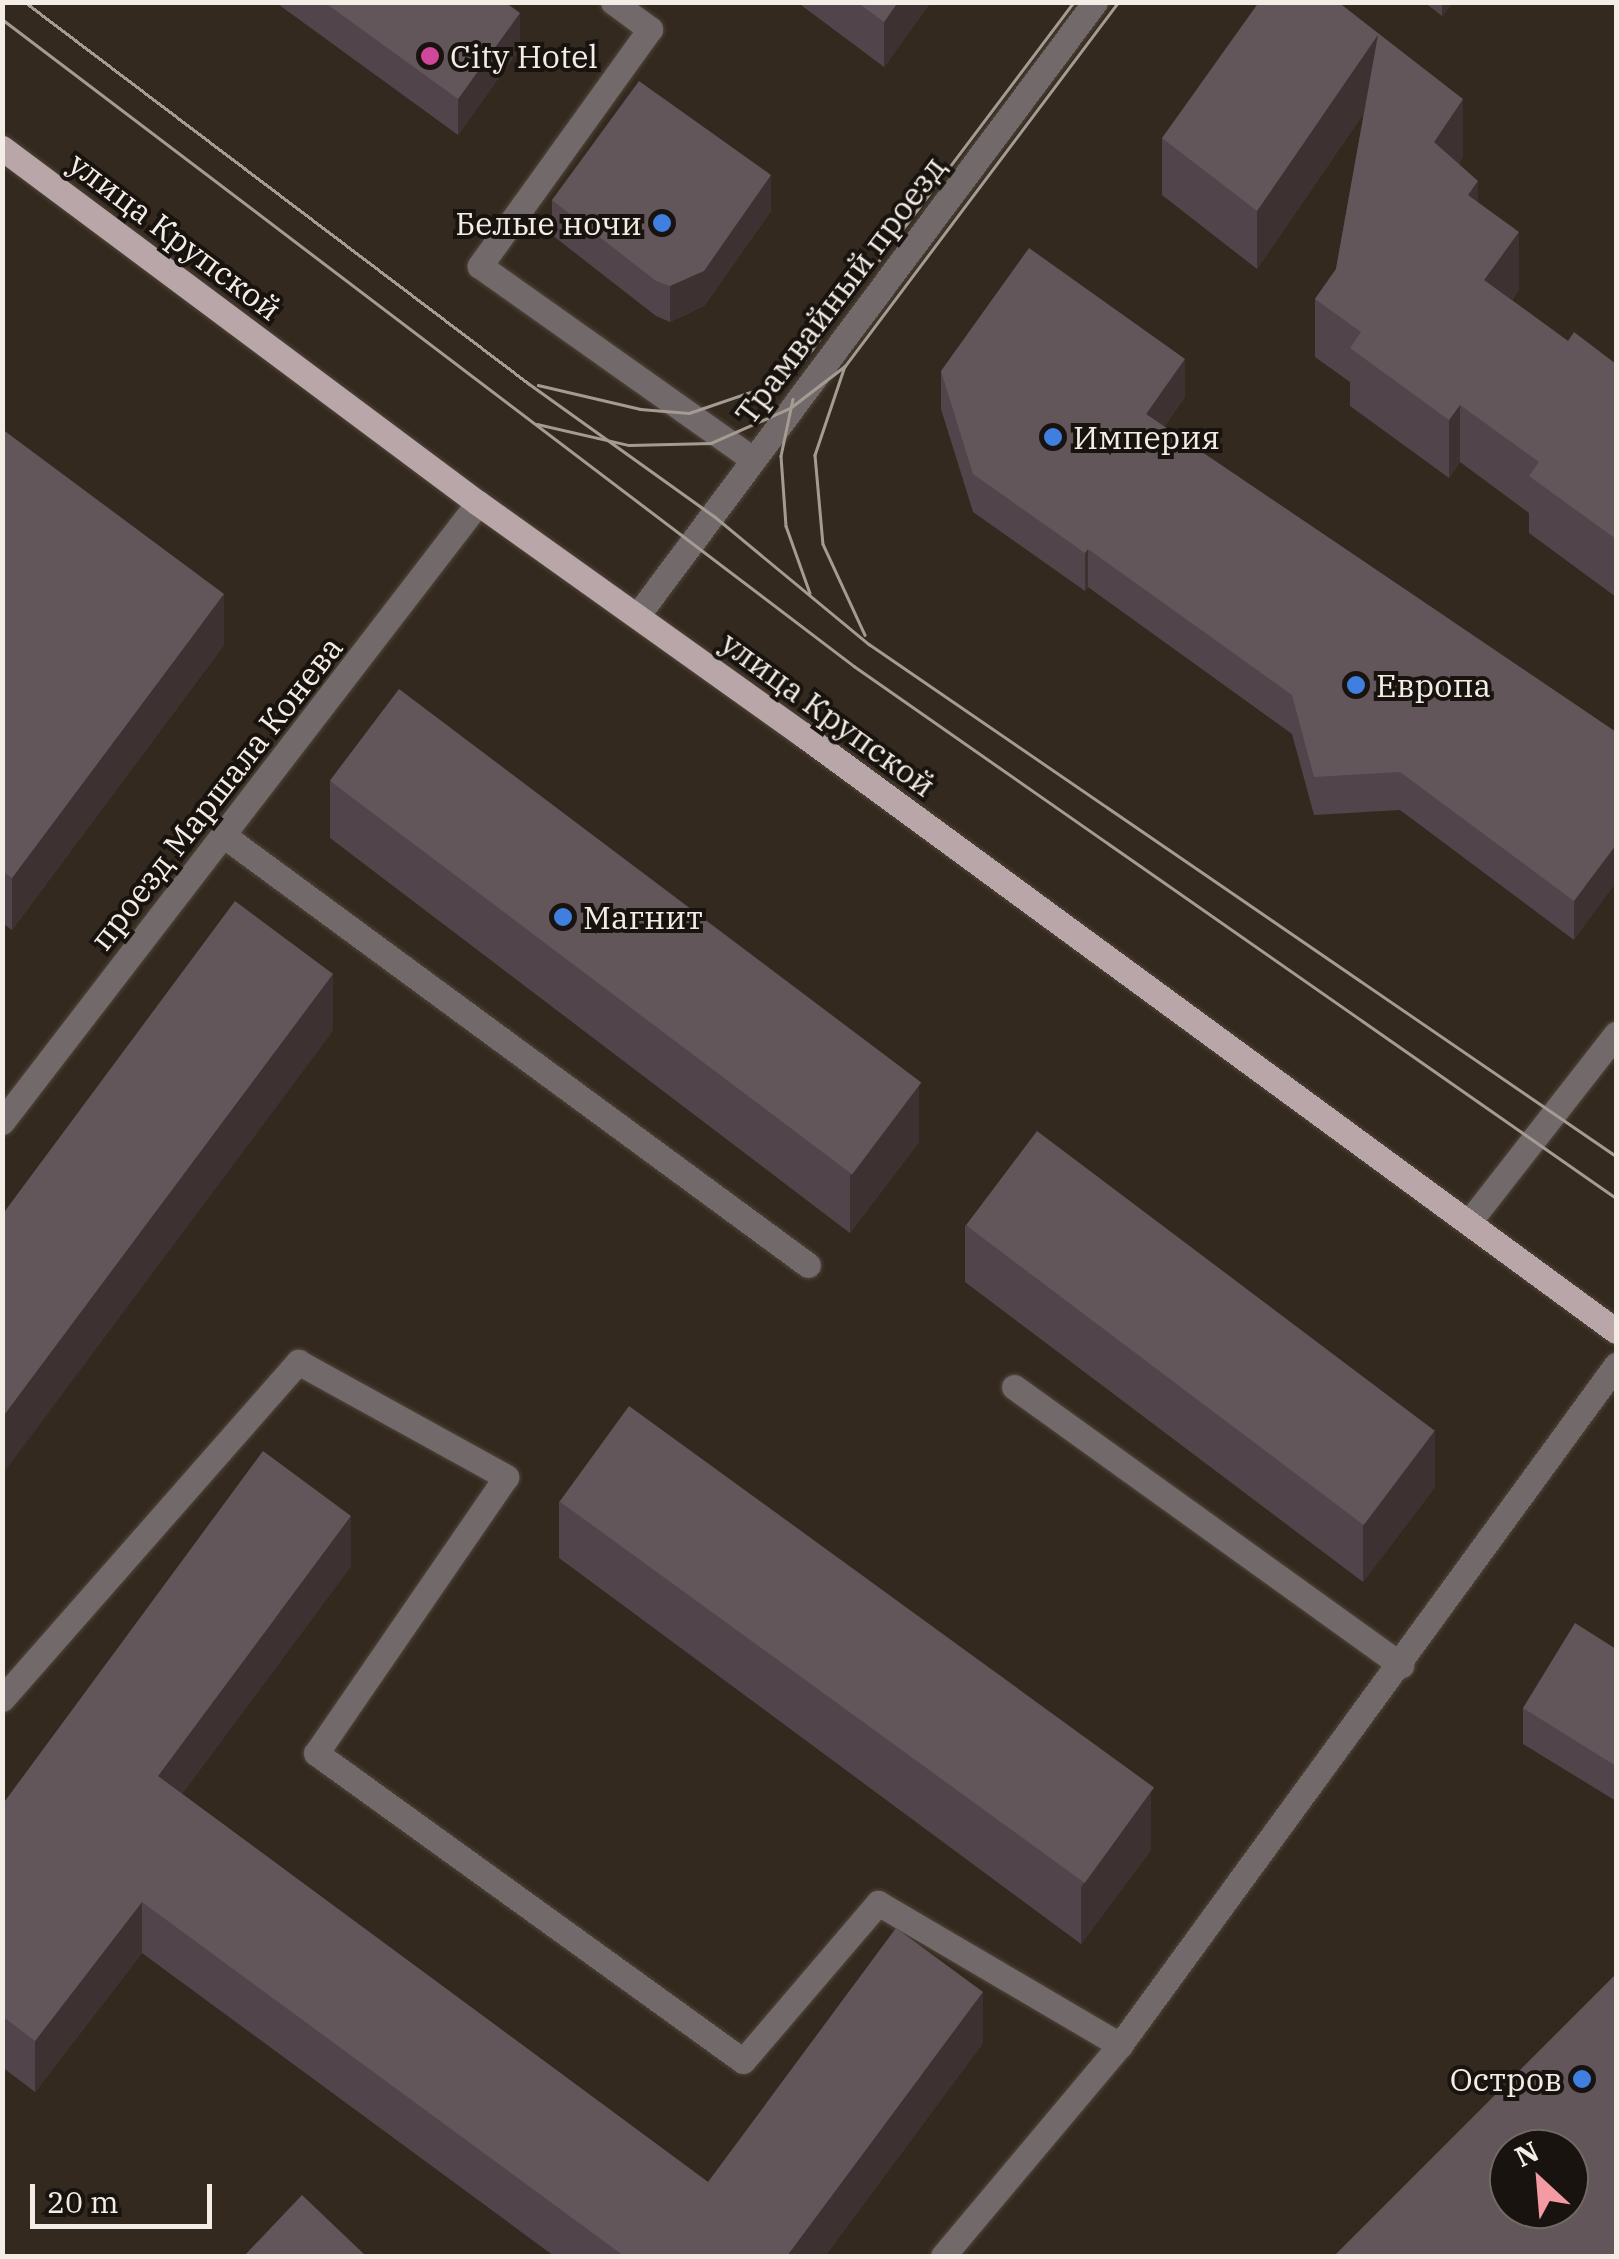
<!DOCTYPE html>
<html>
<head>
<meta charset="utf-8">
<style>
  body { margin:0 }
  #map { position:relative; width:1619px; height:2259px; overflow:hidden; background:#34291e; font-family:"IBM Plex Serif",serif }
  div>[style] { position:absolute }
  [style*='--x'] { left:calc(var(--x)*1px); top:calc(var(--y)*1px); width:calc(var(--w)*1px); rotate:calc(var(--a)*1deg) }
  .roads { filter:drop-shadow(0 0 2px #4f443a) drop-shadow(0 0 2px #4f443a) }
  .service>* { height:25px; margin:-12.5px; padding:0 12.5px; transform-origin:12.5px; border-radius:12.5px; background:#72696a }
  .minor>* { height:25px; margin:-12.5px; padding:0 12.5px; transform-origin:12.5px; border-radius:12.5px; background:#72696a }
  .tertiary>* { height:25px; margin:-12.5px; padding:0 12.5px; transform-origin:12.5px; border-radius:12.5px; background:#72696a }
  .primary>* { height:25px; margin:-12.5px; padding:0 12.5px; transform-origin:12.5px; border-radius:12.5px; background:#b8a6a8 }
  .tram>* { height:2.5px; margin:-1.25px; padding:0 1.25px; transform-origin:1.25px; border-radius:1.25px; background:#a49c93 }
  .wall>* { inset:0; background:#51444a }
  .shaded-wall>* { inset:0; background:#3e3131 }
  .building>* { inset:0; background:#63565b; transform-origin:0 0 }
  .dots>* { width:28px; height:28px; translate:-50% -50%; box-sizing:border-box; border:5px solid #18130e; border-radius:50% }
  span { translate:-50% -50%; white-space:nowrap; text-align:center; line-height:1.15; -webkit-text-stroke:8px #18130e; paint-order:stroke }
  .poi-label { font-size:32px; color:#f4ede6 }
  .left { translate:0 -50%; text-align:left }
  .right { translate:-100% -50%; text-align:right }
  .street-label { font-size:32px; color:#f4ede6 }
  .frame { position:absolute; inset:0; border:5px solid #f4ede6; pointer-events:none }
  .north { position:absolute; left:1489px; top:2129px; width:100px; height:100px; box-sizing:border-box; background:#18130e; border:2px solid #706a64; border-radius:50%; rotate:334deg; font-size:28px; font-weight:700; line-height:40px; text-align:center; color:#f4ede6 }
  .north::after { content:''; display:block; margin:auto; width:35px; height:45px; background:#f49aa2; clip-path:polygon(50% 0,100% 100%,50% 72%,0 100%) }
  .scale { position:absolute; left:30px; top:2184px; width:182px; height:45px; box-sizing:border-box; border:5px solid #f4ede6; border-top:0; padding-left:12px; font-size:30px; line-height:35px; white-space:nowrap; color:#f4ede6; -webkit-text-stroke:8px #18130e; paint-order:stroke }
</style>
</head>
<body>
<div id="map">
  <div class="roads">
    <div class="service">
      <div style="--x:613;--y:2;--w:46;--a:36.1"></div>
      <div style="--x:650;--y:29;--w:292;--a:125.7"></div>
      <div style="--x:480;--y:266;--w:334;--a:35.3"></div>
      <div style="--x:223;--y:835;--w:726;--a:36.32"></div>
      <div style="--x:1014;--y:1387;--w:477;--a:35.7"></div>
      <div style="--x:2;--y:1699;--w:449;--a:-48.7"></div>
      <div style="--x:298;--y:1362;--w:238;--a:28.9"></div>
      <div style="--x:506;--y:1477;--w:335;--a:124.5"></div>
      <div style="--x:316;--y:1753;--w:526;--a:35.8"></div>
      <div style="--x:743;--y:2061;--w:208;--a:-49.5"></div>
      <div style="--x:878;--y:1903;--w:281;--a:30.4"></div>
      <div style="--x:1120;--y:2045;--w:842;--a:-53.89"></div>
      <div style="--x:943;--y:2256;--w:275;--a:-50"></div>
    </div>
    <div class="minor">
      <div style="--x:637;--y:616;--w:766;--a:-53.28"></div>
      <div style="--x:1469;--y:1222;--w:239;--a:-52"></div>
    </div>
    <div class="tertiary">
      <div style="--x:2;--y:1122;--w:781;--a:-52.44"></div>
    </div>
    <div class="primary">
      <div style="--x:2;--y:148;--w:594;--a:36.72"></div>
      <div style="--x:478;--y:503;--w:398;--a:35.5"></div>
      <div style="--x:802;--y:734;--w:1009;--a:36.26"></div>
    </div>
  </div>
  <div class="tram">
    <div style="--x:25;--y:2;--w:631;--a:37.14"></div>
    <div style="--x:528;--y:383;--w:229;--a:35.6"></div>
    <div style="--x:714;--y:516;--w:201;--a:39.6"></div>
    <div style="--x:869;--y:644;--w:906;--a:34.43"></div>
    <div style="--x:2;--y:19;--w:1070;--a:37.21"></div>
    <div style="--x:854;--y:666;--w:929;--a:34.92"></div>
    <div style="--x:845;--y:366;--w:94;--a:108.6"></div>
    <div style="--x:815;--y:455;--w:89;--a:84.9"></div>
    <div style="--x:823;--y:544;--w:100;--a:65.2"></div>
    <div style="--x:538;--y:385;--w:105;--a:13.2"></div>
    <div style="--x:640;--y:409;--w:49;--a:4.7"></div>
    <div style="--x:689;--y:413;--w:74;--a:-18.9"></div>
    <div style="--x:759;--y:389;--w:54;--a:-32.8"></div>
    <div style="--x:804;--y:360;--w:448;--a:-53"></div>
    <div style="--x:793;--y:399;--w:58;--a:101.9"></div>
    <div style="--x:781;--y:456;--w:70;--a:85.9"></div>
    <div style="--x:786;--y:526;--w:71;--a:70.3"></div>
    <div style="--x:537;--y:424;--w:94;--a:12.9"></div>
    <div style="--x:629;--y:445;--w:82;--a:-1.4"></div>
    <div style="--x:711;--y:443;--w:86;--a:-23.9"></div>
    <div style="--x:790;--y:408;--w:69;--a:-37.4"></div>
    <div style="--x:845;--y:366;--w:455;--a:-53.1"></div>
  </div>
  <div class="wall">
    <div style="clip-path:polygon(275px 2px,505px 2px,520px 48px,458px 135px)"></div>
    <div style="clip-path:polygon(797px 2px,931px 2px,884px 67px)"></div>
    <div style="clip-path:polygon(1424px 2px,1453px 2px,1442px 16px)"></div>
    <div style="clip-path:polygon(1463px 99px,1463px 157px,1459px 163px,1519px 290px,1512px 300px,1568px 341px,1616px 364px,1616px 597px,1529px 533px,1529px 513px,1460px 462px,1449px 478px,1350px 406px,1350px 382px,1315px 357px,1315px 299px,1336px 269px,1364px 113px,1257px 269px,1162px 195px,1162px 138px)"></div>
    <div style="clip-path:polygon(552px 200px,771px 211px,704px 306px,670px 322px,656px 316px,552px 235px)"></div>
    <div style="clip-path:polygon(941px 371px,1185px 397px,1164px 427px,1616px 732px,1574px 940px,1400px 810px,1314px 815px,1292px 734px,1088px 587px,1085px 591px,973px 512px,941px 409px)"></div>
    <div style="clip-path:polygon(2px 429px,224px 645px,12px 930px,2px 923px)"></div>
    <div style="clip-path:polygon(330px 781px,919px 1142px,850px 1233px,330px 838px)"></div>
    <div style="clip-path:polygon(965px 1225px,1435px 1487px,1363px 1582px,965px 1282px)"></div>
    <div style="clip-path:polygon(559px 1501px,1151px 1850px,1081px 1944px,559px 1558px)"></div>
    <div style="clip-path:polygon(351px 1566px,182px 1794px,708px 2182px,983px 2043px,825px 2256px,554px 2256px,142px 1953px,35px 2092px,2px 2067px,2px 1805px)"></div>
    <div style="clip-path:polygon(1616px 1649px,1616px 1801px,1523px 1744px,1523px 1708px)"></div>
  </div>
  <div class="shaded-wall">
    <div style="clip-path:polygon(898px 2px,931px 2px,884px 67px,884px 22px)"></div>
    <div style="clip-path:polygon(1442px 2px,1453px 2px,1442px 16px)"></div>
    <div style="clip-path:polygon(520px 13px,520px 48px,458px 135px,458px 99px)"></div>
    <div style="clip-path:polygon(1378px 35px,1378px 93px,1257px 269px,1257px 211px)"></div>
    <div style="clip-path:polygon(1463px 99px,1463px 157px,1434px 200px,1434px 142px)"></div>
    <div style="clip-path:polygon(771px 175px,771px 211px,704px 306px,670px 322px,670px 286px)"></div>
    <div style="clip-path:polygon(1478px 181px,1478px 238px,1468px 195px)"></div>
    <div style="clip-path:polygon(1519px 232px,1519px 290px,1484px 337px,1484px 280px)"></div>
    <div style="clip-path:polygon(1185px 359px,1185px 397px,1146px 453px,1146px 414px)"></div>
    <div style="clip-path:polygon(1460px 405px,1460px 462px,1449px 478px,1449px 420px)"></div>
    <div style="clip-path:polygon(1088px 549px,1088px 587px,1085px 591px,1085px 553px)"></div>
    <div style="clip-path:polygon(224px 594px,224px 645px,12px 930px,12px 878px)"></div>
    <div style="clip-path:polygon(1616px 845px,1616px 883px,1574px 940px,1574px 901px)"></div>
    <div style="clip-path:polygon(333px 974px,333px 1031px,2px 1475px,2px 1418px)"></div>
    <div style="clip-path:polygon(919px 1085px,919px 1142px,850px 1233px,850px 1176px)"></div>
    <div style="clip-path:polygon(1435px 1430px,1435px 1487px,1363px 1582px,1363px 1524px)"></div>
    <div style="clip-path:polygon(351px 1516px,351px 1566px,158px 1827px,158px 1776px)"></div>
    <div style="clip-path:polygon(1151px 1792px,1151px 1850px,1081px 1944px,1081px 1887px)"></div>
    <div style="clip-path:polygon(142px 1902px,142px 1953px,35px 2092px,35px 2041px)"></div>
    <div style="clip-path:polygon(983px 1992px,983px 2043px,825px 2256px,787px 2256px)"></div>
  </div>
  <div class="building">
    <div style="clip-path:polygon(324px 2px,505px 2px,520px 13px,458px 99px)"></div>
    <div style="clip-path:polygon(857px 2px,898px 2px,884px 22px)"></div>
    <div style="clip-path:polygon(1259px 2px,1338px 2px,1463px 99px,1434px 142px,1478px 181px,1468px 195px,1519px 232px,1484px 280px,1568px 341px,1574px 332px,1616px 364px,1616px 539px,1529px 476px,1539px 462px,1460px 405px,1449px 420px,1350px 348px,1361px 332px,1315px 299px,1336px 269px,1378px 35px,1257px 211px,1162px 138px)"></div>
    <div style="clip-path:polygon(639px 81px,771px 175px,704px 271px,670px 286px,656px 281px,552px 200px)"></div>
    <div style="clip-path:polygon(1029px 248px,1185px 359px,1146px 414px,1616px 732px,1616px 845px,1574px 901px,1400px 772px,1314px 777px,1292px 695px,1088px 549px,1085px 553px,973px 474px,941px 371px)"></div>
    <div style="clip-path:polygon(2px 429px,224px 594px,12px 878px,2px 871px)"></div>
    <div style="left:399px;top:689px;width:654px;height:115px;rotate:37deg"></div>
    <div style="clip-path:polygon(235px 901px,333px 974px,2px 1418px,2px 1215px)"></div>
    <div style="left:1037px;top:1131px;width:498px;height:118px;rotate:37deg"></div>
    <div style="left:629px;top:1406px;width:649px;height:118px;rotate:36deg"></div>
    <div style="clip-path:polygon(263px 1451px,351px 1516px,158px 1776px,708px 2182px,896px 1928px,983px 1992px,787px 2256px,624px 2256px,142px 1902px,35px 2041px,2px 2016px,2px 1805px)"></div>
    <div style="clip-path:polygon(1575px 1623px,1616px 1649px,1616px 1766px,1523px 1708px)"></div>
    <div style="clip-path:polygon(evenodd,1616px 1974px,1616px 2256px,1334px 2256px,1616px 1974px,1509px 2149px,1569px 2149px,1569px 2209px,1509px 2209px,1509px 2149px)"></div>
    <div style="clip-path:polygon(302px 2195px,366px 2256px,244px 2256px)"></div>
  </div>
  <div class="dots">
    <div style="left:430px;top:56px;background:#d1479c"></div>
    <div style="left:662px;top:223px;background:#3f7fe0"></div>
    <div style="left:1053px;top:437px;background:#3f7fe0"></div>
    <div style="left:1356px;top:685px;background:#3f7fe0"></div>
    <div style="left:563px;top:917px;background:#3f7fe0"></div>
    <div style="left:1582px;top:2079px;background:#3f7fe0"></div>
  </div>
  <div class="poi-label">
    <span class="left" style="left:450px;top:56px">City Hotel</span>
    <span class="right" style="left:642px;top:223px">Белые ночи</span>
    <span class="left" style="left:1073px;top:437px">Империя</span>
    <span class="left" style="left:1376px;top:685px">Европа</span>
    <span class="left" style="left:583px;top:917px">Магнит</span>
    <span class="right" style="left:1562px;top:2079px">Остров</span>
  </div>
  <div class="street-label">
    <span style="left:175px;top:236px;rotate:37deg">улица Крупской</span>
    <span style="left:840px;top:290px;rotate:-53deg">Трамвайный проезд</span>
    <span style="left:828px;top:714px;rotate:36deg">улица Крупской</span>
    <span style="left:216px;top:793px;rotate:-52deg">проезд Маршала Конева</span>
  </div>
  <div class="frame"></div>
  <div class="north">N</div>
  <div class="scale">20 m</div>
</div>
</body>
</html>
